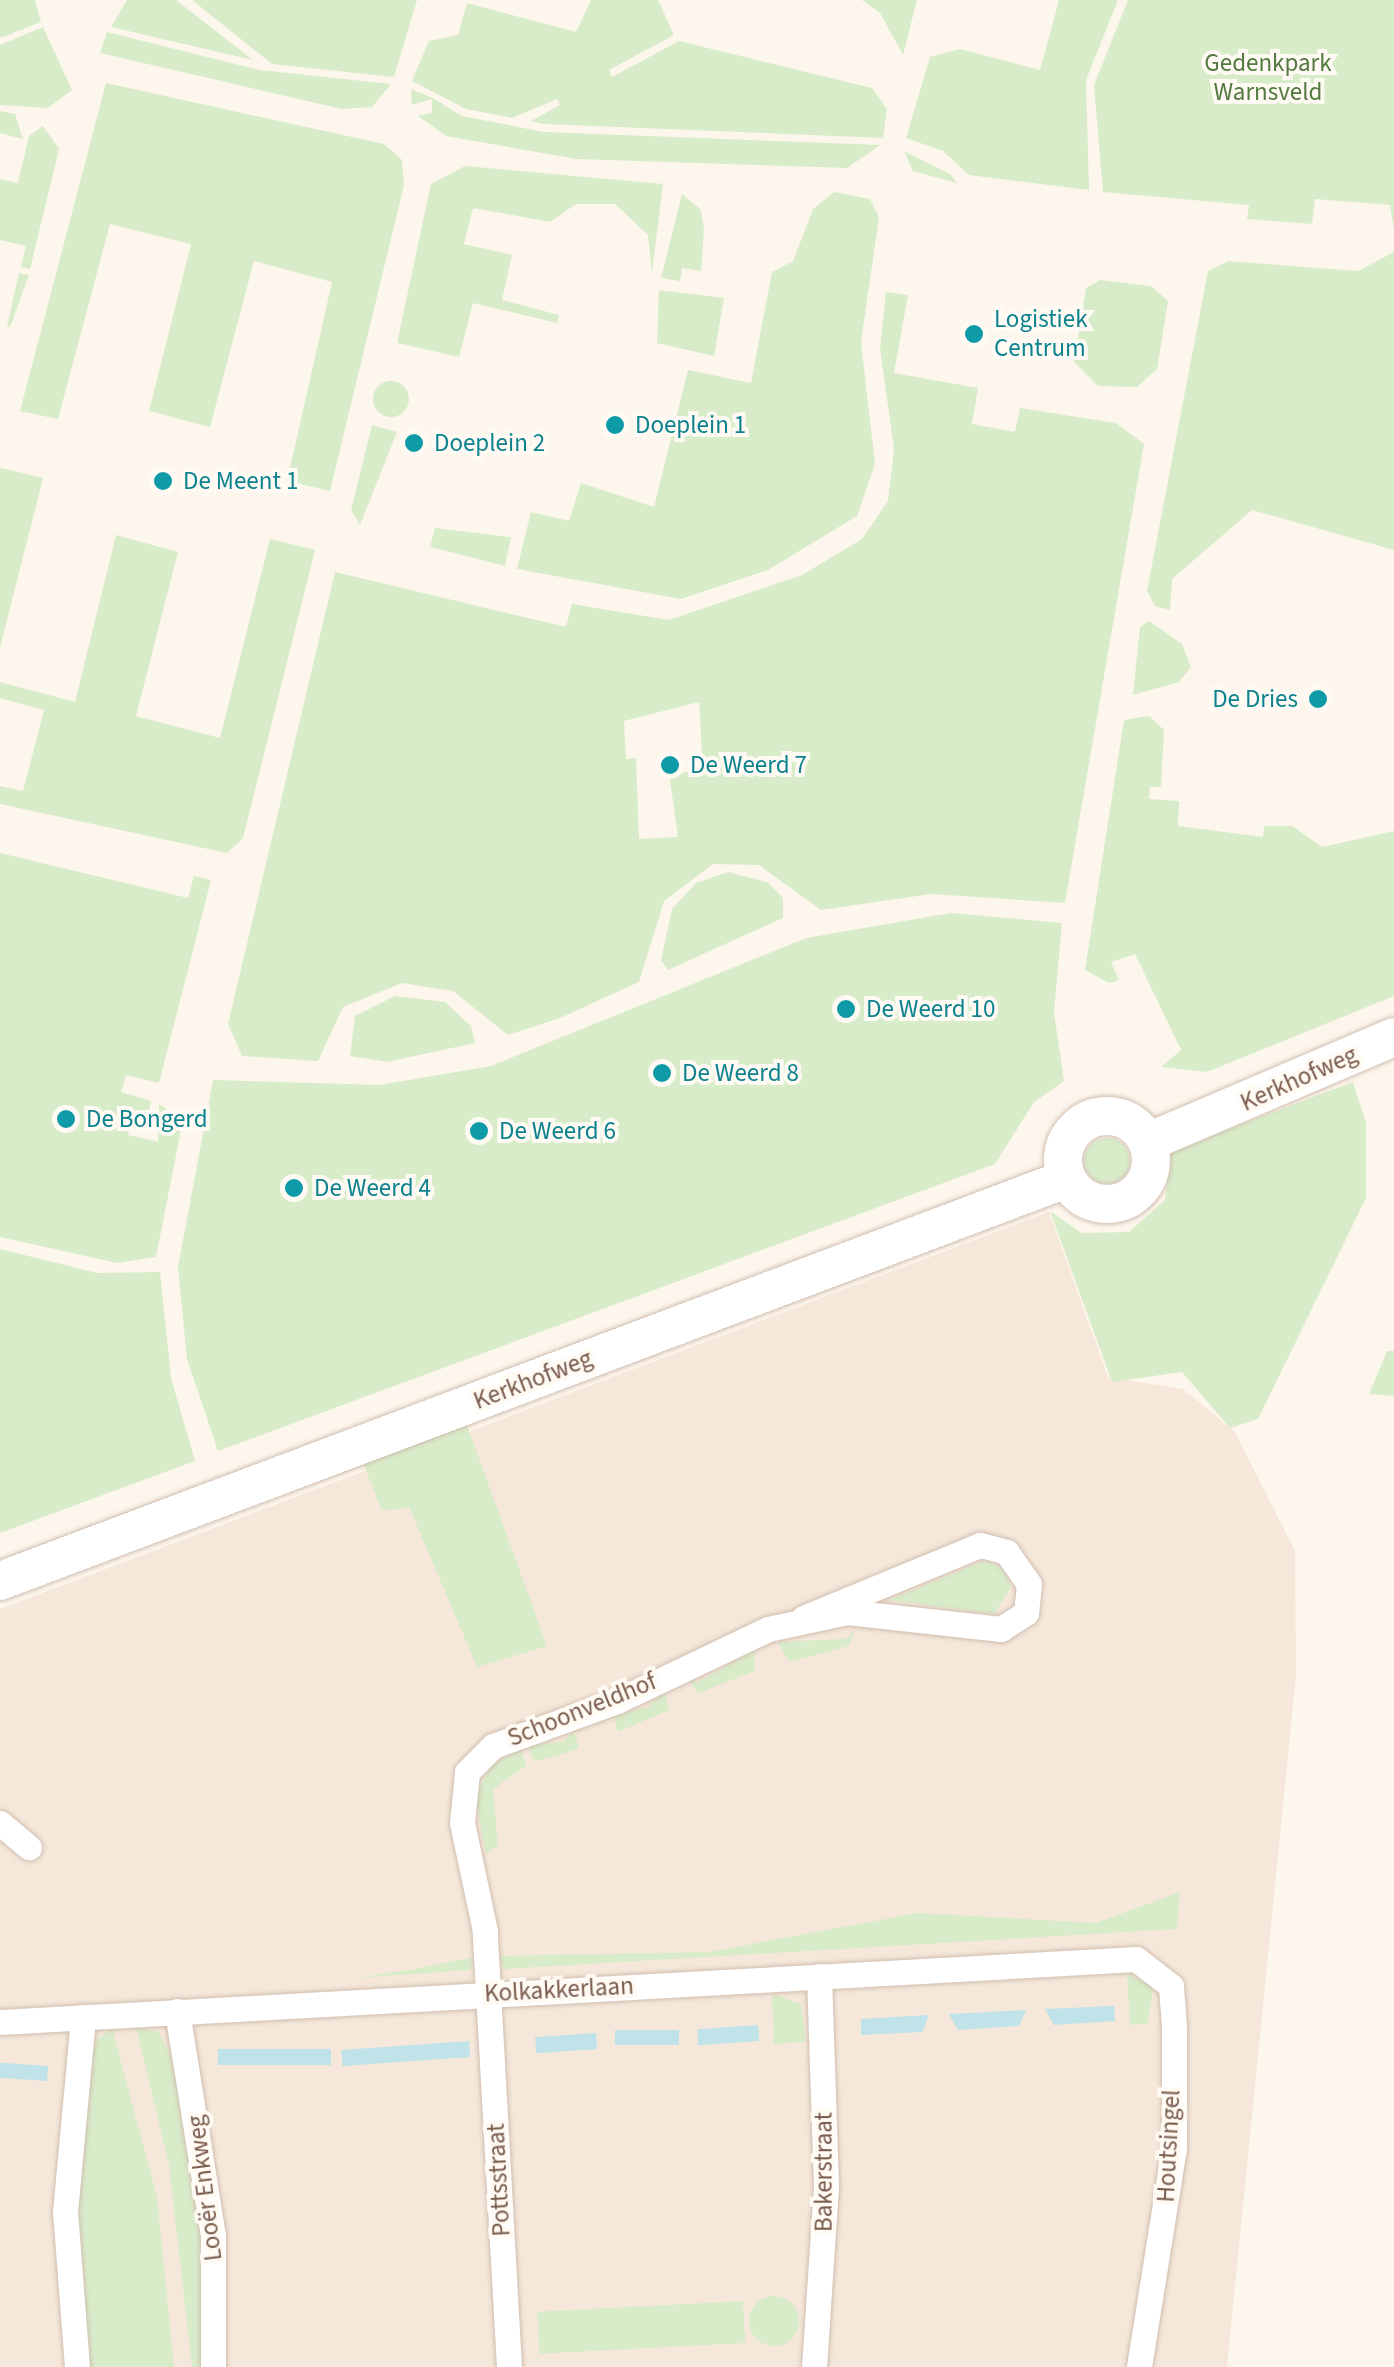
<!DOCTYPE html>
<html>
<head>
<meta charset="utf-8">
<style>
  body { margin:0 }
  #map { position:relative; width:1394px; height:2367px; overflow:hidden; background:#fdf6ec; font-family:"Source Sans 3",sans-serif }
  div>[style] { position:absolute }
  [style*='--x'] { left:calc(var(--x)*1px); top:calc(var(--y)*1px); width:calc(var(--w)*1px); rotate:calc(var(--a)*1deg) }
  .residential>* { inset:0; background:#f5e8da }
  .green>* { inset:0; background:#d8ecc9; transform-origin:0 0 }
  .round { border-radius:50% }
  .water>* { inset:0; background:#bfe3e8; transform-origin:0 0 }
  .roads { filter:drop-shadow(0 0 2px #d1beb0) drop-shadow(0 0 2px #d1beb0) }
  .street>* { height:25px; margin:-12.5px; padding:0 12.5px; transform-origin:12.5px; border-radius:12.5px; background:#fff }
  .secondary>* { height:38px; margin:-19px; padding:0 19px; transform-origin:19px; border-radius:19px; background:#fff }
  .secondary>.ring { margin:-19px; padding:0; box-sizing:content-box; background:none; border:38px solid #fff; border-radius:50% }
  .dots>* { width:28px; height:28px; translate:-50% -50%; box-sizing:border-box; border:5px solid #fffaf3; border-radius:50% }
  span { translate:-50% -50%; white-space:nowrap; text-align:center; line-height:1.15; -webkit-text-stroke:8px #fffaf3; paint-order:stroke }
  .park-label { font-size:25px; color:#537a41 }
  .culture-label { font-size:25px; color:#0d838f }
  .left { translate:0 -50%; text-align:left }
  .right { translate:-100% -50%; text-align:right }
  .street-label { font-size:25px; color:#7a5c4d }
</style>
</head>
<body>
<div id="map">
  <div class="residential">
    <div style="clip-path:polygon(1049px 1212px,1108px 1377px,1183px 1389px,1235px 1432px,1295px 1551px,1296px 1674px,1227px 2367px,0 2367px,0 1609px)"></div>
  </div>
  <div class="green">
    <div style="clip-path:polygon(0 0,35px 0,41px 22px,0 38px)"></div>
    <div style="clip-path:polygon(127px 0,176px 0,253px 60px,111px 27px)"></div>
    <div style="clip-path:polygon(192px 0,417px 0,394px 77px,272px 64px)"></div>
    <div style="clip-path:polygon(591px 0,658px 0,674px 35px,609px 70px,612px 77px,679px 41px,872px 88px,887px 109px,883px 138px,544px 124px,531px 121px,560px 105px,557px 99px,512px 118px,466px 109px,412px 81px,429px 41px,458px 35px,467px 3px,576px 32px)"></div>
    <div style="clip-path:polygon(862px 0,917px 0,903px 55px,880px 13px)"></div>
    <div style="clip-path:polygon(1059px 0,1118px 0,1086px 80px,1089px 190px,969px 175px,943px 151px,906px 138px,930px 57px,960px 49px,1040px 70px)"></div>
    <div style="clip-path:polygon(1128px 0,1394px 0,1394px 230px,1390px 205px,1315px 199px,1312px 224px,1247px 219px,1249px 205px,1103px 192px,1094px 85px)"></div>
    <div style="clip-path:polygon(43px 27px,72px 90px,48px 108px,0 105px,0 45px)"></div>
    <div style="clip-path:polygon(107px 32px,259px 70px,391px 84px,372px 107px,342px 109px,100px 53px)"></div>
    <div style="clip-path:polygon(106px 83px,384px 144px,402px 160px,404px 185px,330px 491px,287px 481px,332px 282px,254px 261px,210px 427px,149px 411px,191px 244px,110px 224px,58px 419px,20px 411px)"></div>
    <div style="clip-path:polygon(411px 89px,433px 98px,462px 116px,544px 132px,880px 145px,847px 168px,576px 159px,446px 136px,418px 116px,432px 113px,432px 99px,412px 105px)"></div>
    <div style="clip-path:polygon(0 111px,15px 114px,23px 139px,0 133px)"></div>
    <div style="clip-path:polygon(43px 126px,59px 149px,30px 269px,21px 267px,26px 246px,0 240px,0 179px,18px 183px,29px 136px)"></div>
    <div style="clip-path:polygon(904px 151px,950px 174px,957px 183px,913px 171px)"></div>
    <div style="clip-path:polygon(465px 166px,663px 184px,652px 273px,648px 235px,615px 204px,576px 204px,550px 222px,473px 208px,464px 244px,512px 255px,502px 300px,559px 315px,557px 323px,473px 303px,459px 357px,397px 343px,431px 184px)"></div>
    <div style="clip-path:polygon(834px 192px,870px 199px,879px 217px,861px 342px,875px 464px,857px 516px,768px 570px,681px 599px,517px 569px,531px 512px,569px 521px,581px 483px,654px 507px,688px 370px,751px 383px,772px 272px,793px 261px,813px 209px)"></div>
    <div style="clip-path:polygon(682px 194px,701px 210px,704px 229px,701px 271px,682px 268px,680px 281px,661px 278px)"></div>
    <div style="clip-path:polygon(1394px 252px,1394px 550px,1252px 510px,1172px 579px,1170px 610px,1155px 606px,1147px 591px,1208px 271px,1228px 261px,1358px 271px)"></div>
    <div style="clip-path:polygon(19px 273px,29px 275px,10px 327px,7px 326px)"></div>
    <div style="clip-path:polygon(1100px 280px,1151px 286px,1168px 301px,1157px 369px,1137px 387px,1098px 386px,1074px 362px,1086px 288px)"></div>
    <div style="clip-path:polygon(659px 290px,724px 298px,714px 356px,657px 343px)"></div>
    <div style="clip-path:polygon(evenodd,886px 292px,908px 295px,894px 373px,978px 388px,972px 424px,1015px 432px,1020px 408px,1116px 423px,1144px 444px,1065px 903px,931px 894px,821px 910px,759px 865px,713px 864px,664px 901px,639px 982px,560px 1018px,508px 1035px,453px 991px,402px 983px,343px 1007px,318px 1061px,242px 1056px,228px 1024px,335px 572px,566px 627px,572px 604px,669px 620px,802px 575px,862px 539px,888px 501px,894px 449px,880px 348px,886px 292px,699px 702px,703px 771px,669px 773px,678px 837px,639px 839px,636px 758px,626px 759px,624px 721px,699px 702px)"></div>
    <div class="round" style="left:373px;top:381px;width:36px;height:36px"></div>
    <div style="clip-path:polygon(372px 425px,397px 432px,360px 525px,351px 510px)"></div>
    <div style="clip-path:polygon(1px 468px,43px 478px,0 648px,0 470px)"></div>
    <div style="clip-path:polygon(435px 528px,511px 537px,505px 566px,430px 547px)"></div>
    <div style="clip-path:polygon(116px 535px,178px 552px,136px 716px,220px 738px,270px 539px,315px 550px,243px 838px,227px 853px,0 804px,0 786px,23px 791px,44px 710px,0 698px,0 682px,75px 702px)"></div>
    <div style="clip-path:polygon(1149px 621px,1182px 644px,1191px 667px,1179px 682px,1133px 695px,1140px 627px)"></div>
    <div style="clip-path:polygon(1149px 716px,1164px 730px,1161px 787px,1150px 787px,1149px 799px,1179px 801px,1178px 826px,1263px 837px,1264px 826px,1292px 826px,1322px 847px,1394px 831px,1394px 996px,1207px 1072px,1161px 1067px,1181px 1050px,1135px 954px,1111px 962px,1119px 980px,1109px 983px,1085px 970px,1124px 720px)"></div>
    <div style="clip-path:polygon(0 853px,188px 898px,194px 876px,211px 880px,159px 1083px,126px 1075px,121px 1092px,151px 1101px,148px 1116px,133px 1113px,128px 1135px,158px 1142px,159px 1104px,183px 1120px,156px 1257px,117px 1263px,0 1237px)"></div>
    <div style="clip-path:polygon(728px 872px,767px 882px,783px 898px,783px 918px,668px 970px,661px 960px,672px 909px,696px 883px)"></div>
    <div style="clip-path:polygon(951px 913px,1062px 923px,1054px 1012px,1064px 1081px,1034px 1102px,995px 1164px,218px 1451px,187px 1359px,178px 1267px,213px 1080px,380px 1085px,491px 1066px,806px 938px)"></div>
    <div style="clip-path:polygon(395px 996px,445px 1002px,471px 1026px,475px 1043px,387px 1062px,350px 1056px,355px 1016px)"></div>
    <div style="clip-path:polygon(1353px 1082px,1366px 1123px,1366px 1198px,1258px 1419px,1230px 1428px,1182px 1372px,1112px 1382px,1050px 1211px,1082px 1233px,1129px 1232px,1165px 1200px,1171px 1151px)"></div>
    <div class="round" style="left:1084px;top:1138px;width:46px;height:46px"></div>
    <div style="clip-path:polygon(0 1249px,97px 1273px,160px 1272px,171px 1378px,195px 1461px,0 1533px)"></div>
    <div style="clip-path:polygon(1387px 1351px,1394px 1351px,1394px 1396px,1369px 1394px)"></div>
    <div style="clip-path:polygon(467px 1425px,547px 1646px,477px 1667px,409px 1507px,382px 1511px,363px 1463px)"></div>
    <div style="clip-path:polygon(986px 1560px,1006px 1571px,1011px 1587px,994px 1614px,889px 1600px)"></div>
    <div style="clip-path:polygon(855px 1630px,849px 1646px,789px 1662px,778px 1642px,846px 1639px)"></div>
    <div style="clip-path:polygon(754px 1650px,755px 1671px,698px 1693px,687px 1678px,698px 1682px)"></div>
    <div style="clip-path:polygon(664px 1690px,669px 1710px,618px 1732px,614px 1716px,649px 1707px)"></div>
    <div style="clip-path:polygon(574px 1730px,579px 1749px,534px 1762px,528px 1745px,563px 1742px)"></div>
    <div style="clip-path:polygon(521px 1747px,526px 1766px,493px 1789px,498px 1845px,486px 1854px,475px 1795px,491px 1766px)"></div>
    <div style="clip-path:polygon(1180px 1892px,1177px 1929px,504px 1969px,499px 1956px,709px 1952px,918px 1913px,1096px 1923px)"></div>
    <div style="clip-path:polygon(475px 1957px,470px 1970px,355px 1978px,409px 1970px)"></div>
    <div style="clip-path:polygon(1127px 1974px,1154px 1986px,1147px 2024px,1130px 2025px)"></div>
    <div style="clip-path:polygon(772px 1994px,801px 2004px,806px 2042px,774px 2044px)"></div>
    <div style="clip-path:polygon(136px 2027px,159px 2032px,175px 2065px,201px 2223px,203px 2367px,192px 2367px,169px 2165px)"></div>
    <div style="clip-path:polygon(112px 2028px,157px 2197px,174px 2367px,86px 2367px,74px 2255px,90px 2045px)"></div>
    <div class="round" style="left:749px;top:2296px;width:50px;height:50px"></div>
    <div style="left:743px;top:2301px;width:42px;height:206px;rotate:87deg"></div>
  </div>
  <div class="water">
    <div style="clip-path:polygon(1114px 2006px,1115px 2021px,1054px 2025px,1045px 2009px)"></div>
    <div style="clip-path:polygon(1026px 2010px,1019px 2026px,958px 2030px,949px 2014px)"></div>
    <div style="clip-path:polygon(929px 2015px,922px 2032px,861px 2035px,861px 2019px)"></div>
    <div style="left:758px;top:2025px;width:16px;height:61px;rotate:86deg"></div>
    <div style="left:679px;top:2030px;width:15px;height:64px;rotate:90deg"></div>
    <div style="left:596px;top:2033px;width:16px;height:61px;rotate:86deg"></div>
    <div style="left:469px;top:2041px;width:16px;height:128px;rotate:86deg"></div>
    <div style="left:331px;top:2049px;width:16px;height:113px;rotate:90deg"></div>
    <div style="left:48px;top:2066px;width:15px;height:48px;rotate:94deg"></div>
  </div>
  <div class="roads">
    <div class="street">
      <div style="--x:0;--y:1823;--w:38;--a:40"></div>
      <div style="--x:177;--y:2011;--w:227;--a:80.9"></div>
      <div style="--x:213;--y:2235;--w:132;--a:90"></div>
      <div style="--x:0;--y:2022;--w:1138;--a:-3.17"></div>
      <div style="--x:1136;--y:1959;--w:44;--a:37.6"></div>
      <div style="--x:1171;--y:1986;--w:41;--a:85.8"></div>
      <div style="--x:1174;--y:2027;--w:121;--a:90"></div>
      <div style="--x:1174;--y:2148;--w:222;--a:99.1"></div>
      <div style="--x:77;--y:2367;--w:155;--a:-94.4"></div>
      <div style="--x:65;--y:2212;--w:196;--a:-84.7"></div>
      <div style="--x:509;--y:2367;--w:437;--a:-93.2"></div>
      <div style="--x:485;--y:1931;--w:110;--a:-102"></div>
      <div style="--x:462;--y:1823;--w:51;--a:-84.4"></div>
      <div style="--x:467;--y:1772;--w:37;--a:-45"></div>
      <div style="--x:493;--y:1746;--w:132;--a:-19.9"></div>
      <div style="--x:617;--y:1701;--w:167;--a:-25.5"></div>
      <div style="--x:768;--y:1629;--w:81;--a:-12.1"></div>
      <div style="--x:847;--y:1612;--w:155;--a:6.3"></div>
      <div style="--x:1001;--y:1629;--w:30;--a:-33"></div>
      <div style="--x:1026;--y:1613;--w:29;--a:-84"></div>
      <div style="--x:1029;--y:1584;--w:39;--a:-125"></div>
      <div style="--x:1007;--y:1552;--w:28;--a:-165"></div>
      <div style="--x:980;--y:1545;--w:191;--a:157.6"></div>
      <div style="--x:814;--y:2367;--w:181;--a:-86.2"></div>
      <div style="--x:826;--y:2186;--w:210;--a:-91.9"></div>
    </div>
    <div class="secondary">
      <div class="ring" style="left:1063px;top:1116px;width:50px;height:50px"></div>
      <div style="--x:1148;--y:1142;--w:267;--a:-23.1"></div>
      <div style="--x:0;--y:1581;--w:1139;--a:-20.66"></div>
    </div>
  </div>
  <div class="dots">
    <div style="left:974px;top:334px;background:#0f9aa8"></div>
    <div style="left:615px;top:425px;background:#0f9aa8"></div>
    <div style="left:414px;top:443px;background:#0f9aa8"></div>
    <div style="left:163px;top:481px;background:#0f9aa8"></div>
    <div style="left:1318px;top:699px;background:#0f9aa8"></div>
    <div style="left:670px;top:765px;background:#0f9aa8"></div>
    <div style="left:846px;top:1009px;background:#0f9aa8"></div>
    <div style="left:662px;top:1073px;background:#0f9aa8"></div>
    <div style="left:66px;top:1119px;background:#0f9aa8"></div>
    <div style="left:479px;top:1131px;background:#0f9aa8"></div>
    <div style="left:294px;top:1188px;background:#0f9aa8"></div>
  </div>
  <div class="park-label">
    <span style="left:1268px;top:78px">Gedenkpark<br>Warnsveld</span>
  </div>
  <div class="culture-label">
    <span class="left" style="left:994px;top:334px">Logistiek<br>Centrum</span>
    <span class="left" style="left:635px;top:425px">Doeplein 1</span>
    <span class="left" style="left:434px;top:443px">Doeplein 2</span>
    <span class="left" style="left:183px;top:481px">De Meent 1</span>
    <span class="right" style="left:1298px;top:699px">De Dries</span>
    <span class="left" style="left:690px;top:765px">De Weerd 7</span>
    <span class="left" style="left:866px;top:1009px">De Weerd 10</span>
    <span class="left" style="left:682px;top:1073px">De Weerd 8</span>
    <span class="left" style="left:86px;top:1119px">De Bongerd</span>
    <span class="left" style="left:499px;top:1131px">De Weerd 6</span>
    <span class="left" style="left:314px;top:1188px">De Weerd 4</span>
  </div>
  <div class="street-label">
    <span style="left:1299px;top:1079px;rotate:-24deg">Kerkhofweg</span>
    <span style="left:533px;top:1380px;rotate:-21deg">Kerkhofweg</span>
    <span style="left:582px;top:1710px;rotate:-22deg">Schoonveldhof</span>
    <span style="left:559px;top:1990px;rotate:-3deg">Kolkakkerlaan</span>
    <span style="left:1169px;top:2146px;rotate:-87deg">Houtsingel</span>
    <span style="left:824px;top:2172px;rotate:-90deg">Bakerstraat</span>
    <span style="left:499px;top:2180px;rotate:-93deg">Pottsstraat</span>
    <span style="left:205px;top:2188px;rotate:-97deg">Looër Enkweg</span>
  </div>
</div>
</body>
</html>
